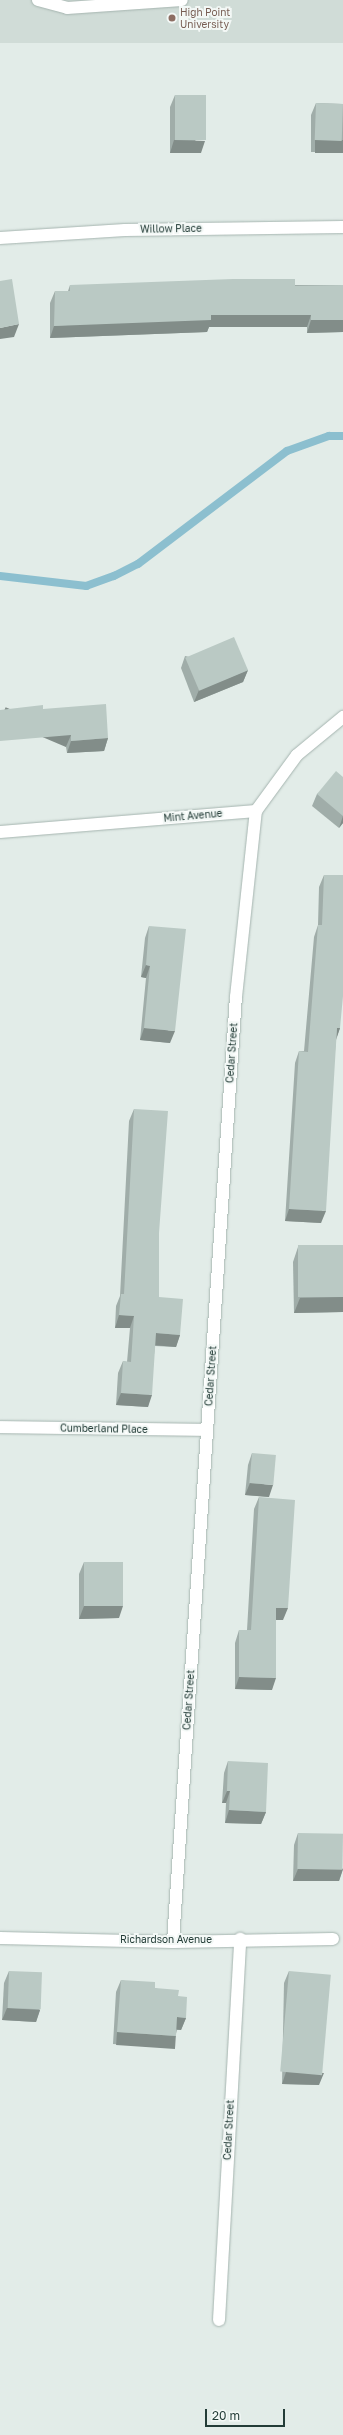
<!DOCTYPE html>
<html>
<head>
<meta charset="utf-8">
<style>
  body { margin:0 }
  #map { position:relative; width:343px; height:2435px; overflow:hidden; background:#e2ece8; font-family:"Golos Text",sans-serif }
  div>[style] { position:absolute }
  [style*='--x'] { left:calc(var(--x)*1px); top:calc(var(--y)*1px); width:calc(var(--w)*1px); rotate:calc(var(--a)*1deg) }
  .built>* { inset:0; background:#d0dcd7; transform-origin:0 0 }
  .stream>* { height:8px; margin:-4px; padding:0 4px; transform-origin:4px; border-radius:4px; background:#8cbfcf }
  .roads { filter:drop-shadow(0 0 1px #a5b4af) drop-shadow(0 0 1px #a5b4af) }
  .minor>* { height:12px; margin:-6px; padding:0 6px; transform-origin:6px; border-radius:6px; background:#fff }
  .wall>* { inset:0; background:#a0ada9 }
  .shaded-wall>* { inset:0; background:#828d89; transform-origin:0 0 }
  .building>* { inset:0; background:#bac9c4; transform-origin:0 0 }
  .dots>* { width:11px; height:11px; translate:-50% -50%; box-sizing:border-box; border:2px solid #f3f8f6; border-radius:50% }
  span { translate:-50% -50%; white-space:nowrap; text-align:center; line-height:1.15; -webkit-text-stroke:4px #f3f8f6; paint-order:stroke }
  .education-label { font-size:10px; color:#785e54 }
  .left { translate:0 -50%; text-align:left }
  .street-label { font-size:10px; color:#233c37 }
  .scale { position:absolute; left:205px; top:2409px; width:80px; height:18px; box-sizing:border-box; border:2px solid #233c37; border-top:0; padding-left:5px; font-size:12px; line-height:14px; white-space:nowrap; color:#233c37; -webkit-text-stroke:3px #f3f8f6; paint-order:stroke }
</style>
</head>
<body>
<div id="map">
  <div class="built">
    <div style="left:0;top:0;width:343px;height:43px"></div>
  </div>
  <div class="stream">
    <div style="--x:0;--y:576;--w:87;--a:6.6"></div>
    <div style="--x:86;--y:586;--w:30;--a:-20"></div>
    <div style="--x:114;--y:576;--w:27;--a:-27"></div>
    <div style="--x:138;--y:564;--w:187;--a:-37.2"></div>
    <div style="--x:287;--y:451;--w:45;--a:-19.7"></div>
    <div style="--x:329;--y:436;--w:14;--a:0"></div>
  </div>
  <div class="roads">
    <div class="minor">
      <div style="--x:38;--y:0;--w:30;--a:15"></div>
      <div style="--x:67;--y:8;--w:115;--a:-4"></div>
      <div style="--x:0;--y:238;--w:125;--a:-3.7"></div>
      <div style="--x:125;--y:230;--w:218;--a:-0.8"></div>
      <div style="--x:0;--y:832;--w:257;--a:-4.7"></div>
      <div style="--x:256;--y:811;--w:69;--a:-53.8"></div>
      <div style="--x:297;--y:755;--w:60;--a:-39.6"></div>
      <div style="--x:0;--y:1427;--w:207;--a:0.8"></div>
      <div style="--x:0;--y:1938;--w:173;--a:1.3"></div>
      <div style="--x:173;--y:1942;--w:160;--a:-1.1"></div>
      <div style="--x:173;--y:1942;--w:947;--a:-86.19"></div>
      <div style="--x:236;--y:997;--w:187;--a:-83.9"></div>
      <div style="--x:219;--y:2320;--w:382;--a:-86.8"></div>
    </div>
  </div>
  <div class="wall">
    <div style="clip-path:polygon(175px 95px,201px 153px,170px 153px,170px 107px)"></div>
    <div style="clip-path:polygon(316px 103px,343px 104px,343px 152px,311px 152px,311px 115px)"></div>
    <div style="clip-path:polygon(70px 285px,343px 285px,343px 332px,307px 333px,307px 327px,209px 327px,207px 332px,50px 338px,50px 303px,55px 291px,68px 291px)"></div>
    <div style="clip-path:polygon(185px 656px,248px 670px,243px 682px,194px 702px,181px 668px)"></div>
    <div style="clip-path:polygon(43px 709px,108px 738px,104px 751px,67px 753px,66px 747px)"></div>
    <div style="clip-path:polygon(343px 777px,343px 823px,339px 828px,312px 806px,317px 794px)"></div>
    <div style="clip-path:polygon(324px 875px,340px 1028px,336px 1039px,321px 1223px,285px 1221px,295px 1063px,299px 1051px,304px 1051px,314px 937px,318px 925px,319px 887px)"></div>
    <div style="clip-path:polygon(149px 926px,170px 1043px,140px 1040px,146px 978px,141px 977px,145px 938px)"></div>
    <div style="clip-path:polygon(134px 1109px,159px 1233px,159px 1297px,180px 1335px,176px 1347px,155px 1346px,148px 1407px,116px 1405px,118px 1373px,123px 1361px,127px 1362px,130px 1328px,115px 1328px,116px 1306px,120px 1296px,129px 1121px)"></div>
    <div style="clip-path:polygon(343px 1245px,343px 1312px,294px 1313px,293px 1262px,298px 1247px)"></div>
    <div style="clip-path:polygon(252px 1453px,269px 1497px,245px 1495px,248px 1465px)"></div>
    <div style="clip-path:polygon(259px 1497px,283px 1620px,276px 1620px,272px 1690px,235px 1689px,235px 1643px,239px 1630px,247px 1630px,254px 1509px)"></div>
    <div style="clip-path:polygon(84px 1562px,119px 1618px,79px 1619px,79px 1574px)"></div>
    <div style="clip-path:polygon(228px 1761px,266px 1812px,261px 1824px,225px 1823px,226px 1803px,222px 1803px,224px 1773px)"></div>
    <div style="clip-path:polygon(298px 1833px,343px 1869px,339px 1881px,293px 1881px,294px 1845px)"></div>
    <div style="clip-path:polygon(9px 1971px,40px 2010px,36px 2022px,2px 2020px,4px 1983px)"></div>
    <div style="clip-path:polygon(289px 1971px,319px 2085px,282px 2084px,284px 1983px)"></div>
    <div style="clip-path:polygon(121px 1980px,155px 1988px,178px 1996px,186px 2018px,181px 2030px,177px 2030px,172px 2048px,113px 2044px,116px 1992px)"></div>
  </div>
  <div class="shaded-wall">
    <div style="clip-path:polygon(174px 140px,205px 141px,201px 153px,170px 153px)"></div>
    <div style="left:315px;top:140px;width:28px;height:13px"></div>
    <div style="clip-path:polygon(211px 315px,311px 315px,307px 327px,209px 327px,207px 332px,50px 338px,54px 326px)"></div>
    <div style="clip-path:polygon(311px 320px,343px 320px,343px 332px,307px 333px)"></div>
    <div style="clip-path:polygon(19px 324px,14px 337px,0 339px,0 328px)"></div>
    <div style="clip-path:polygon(248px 670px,243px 682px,194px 702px,199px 690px)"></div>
    <div style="left:71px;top:735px;width:13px;height:71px;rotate:113deg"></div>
    <div style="clip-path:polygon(108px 738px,104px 751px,67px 753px,71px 741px)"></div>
    <div style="clip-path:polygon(343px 816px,343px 823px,339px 828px)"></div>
    <div style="clip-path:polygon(146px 965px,150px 966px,146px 978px,141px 977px)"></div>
    <div style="clip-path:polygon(144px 1028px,175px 1031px,170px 1043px,140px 1040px)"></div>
    <div style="clip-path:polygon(337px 1028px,340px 1028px,336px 1040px)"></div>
    <div style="clip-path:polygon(289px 1209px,326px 1211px,321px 1223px,285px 1221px)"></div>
    <div style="clip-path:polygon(343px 1297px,343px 1312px,294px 1313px,300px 1298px)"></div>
    <div style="clip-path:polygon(119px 1315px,134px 1316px,130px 1328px,115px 1328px)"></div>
    <div style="clip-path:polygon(156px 1333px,180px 1335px,176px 1347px,152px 1345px)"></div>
    <div style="clip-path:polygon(121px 1393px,152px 1395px,148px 1407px,116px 1405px)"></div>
    <div style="clip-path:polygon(250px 1483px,273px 1485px,269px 1497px,245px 1495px)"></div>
    <div style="clip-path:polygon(84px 1606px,123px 1606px,119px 1618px,79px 1619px)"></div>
    <div style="clip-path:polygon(276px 1608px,288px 1608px,283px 1620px,272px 1620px)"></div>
    <div style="clip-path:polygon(239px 1677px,276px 1678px,272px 1690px,235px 1689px)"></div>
    <div style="clip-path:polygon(227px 1791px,230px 1791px,226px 1803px,222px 1803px)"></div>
    <div style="clip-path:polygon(229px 1810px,266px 1812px,261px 1824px,225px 1823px)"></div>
    <div style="clip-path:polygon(298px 1869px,343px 1869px,339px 1881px,293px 1881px)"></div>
    <div style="clip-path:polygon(7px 2008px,40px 2010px,36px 2022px,2px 2020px)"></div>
    <div style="clip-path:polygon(177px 2017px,186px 2018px,181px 2030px,173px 2029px)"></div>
    <div style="left:117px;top:2032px;width:59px;height:13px;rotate:4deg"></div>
    <div style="clip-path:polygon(286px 2072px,324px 2073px,319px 2085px,282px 2084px)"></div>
  </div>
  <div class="building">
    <div style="left:175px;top:95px;width:31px;height:45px"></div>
    <div style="left:316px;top:103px;width:27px;height:37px;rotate:2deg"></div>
    <div style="clip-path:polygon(12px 279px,19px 324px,0 328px,0 281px)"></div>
    <div style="clip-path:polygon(233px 279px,295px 279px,295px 286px,343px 285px,343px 320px,311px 320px,311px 315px,211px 315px,211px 320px,54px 326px,55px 291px,70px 291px,70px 285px)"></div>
    <div style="left:234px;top:637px;width:36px;height:53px;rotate:67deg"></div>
    <div style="clip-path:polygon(106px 704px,108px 738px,71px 741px,71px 735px,0 741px,0 710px,43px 705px,43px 709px)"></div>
    <div style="clip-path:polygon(336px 771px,343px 777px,343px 816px,317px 794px)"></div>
    <div style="clip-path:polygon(324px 875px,343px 875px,343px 996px,340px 1028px,337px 1028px,326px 1211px,289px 1209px,299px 1051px,308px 1052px,318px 925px,322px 925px)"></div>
    <div style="clip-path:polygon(149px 926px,186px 929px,175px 1031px,144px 1028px,150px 966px,146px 965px)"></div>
    <div style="clip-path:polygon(134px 1109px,168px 1111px,159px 1233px,159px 1297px,183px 1299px,180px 1335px,156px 1333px,152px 1395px,121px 1393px,123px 1361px,131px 1362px,134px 1316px,119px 1315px,121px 1294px,124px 1294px)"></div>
    <div style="left:343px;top:1245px;width:52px;height:45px;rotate:90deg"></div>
    <div style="left:252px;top:1453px;width:24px;height:30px;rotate:5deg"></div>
    <div style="clip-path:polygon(259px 1497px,295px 1500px,288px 1608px,276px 1608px,276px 1678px,239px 1677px,239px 1630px,251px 1630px)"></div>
    <div style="left:84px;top:1562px;width:39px;height:44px"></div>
    <div style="clip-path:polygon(228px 1761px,268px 1763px,266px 1812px,229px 1810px,230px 1791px,227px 1791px)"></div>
    <div style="left:298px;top:1833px;width:45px;height:36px;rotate:1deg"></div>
    <div style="left:9px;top:1971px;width:33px;height:37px;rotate:2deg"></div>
    <div style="left:289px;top:1971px;width:42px;height:101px;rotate:5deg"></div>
    <div style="clip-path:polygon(121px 1980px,155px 1982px,155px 1988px,179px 1990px,178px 1996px,187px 1997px,186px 2018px,177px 2017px,176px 2036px,117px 2032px)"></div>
  </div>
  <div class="dots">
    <div style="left:172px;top:18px;background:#8d6e63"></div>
  </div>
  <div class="education-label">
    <span class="left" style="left:180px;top:18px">High Point<br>University</span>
  </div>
  <div class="street-label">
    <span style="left:171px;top:229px;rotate:-1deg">Willow Place</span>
    <span style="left:193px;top:816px;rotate:-5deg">Mint Avenue</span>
    <span style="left:232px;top:1053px;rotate:-86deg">Cedar Street</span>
    <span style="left:211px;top:1376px;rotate:-86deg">Cedar Street</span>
    <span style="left:104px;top:1429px;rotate:1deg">Cumberland Place</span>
    <span style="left:189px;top:1700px;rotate:-86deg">Cedar Street</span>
    <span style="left:166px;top:1940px">Richardson Avenue</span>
    <span style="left:229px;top:2130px;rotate:-87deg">Cedar Street</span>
  </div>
  <div class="scale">20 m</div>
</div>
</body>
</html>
